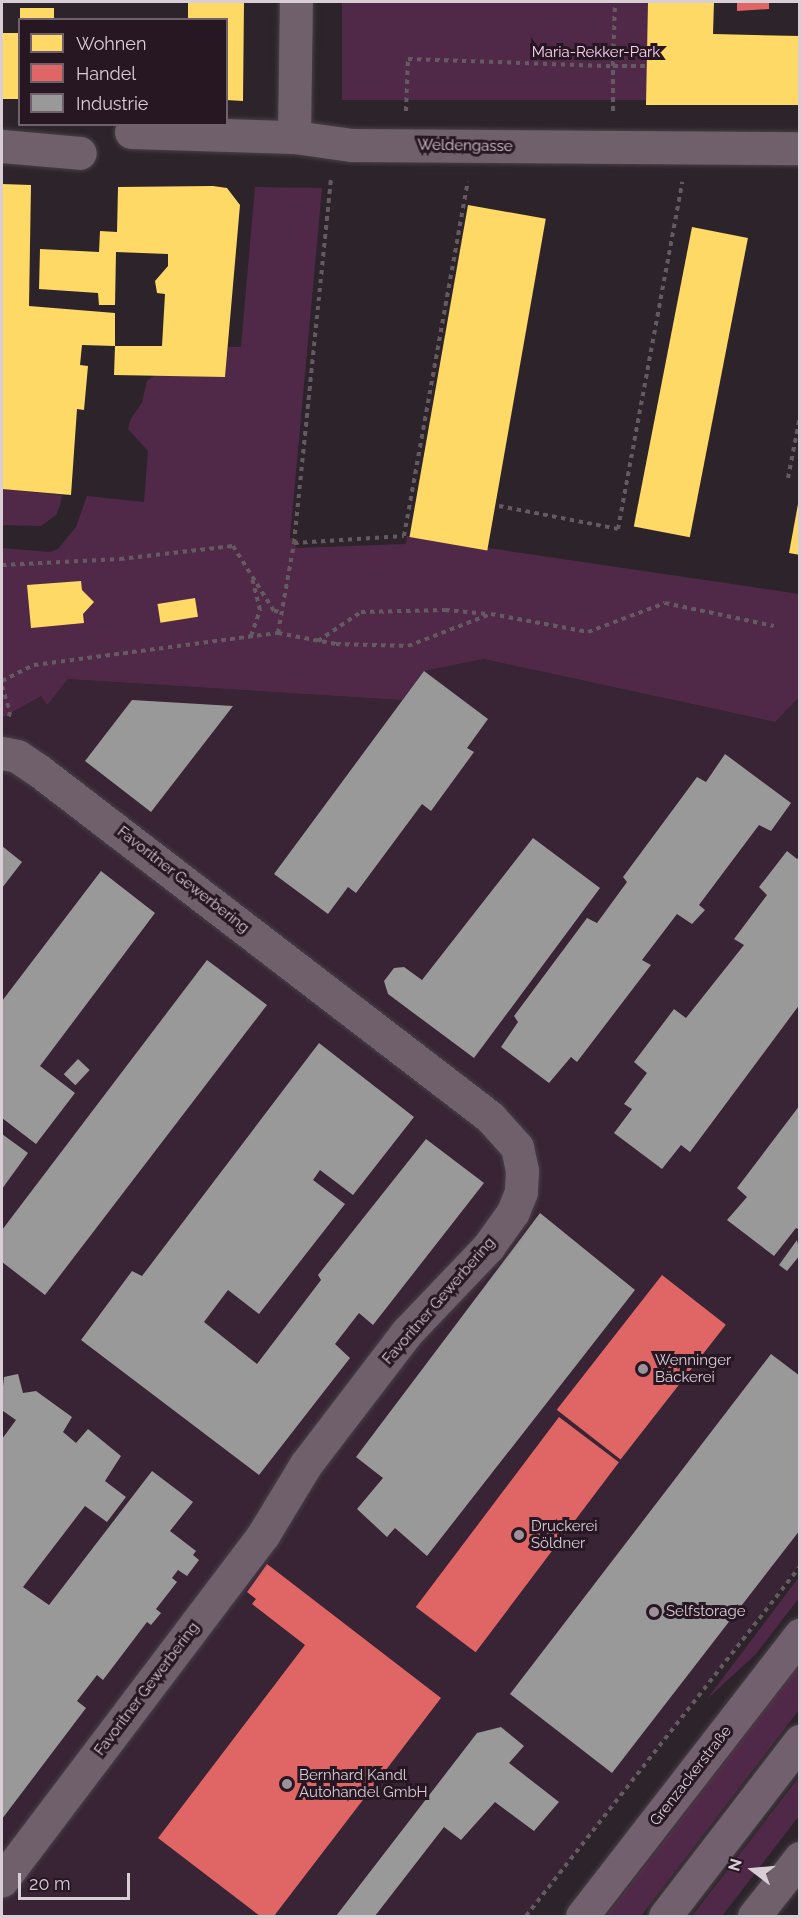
<!DOCTYPE html>
<html>
<head>
<meta charset="utf-8">
<style>
  body { margin:0 }
  #map { position:relative; width:801px; height:1918px; overflow:hidden; background:#2d242b; font-family:Raleway,sans-serif }
  div>[style] { position:absolute }
  [style*='--x'] { left:calc(var(--x)*1px); top:calc(var(--y)*1px); width:calc(var(--w)*1px); rotate:calc(var(--a)*1deg) }
  .built>* { inset:0; background:#382434 }
  .green>* { inset:0; background:#512948; transform-origin:0 0 }
  .homes>* { inset:0; background:#ffd966; transform-origin:0 0 }
  .shops>* { inset:0; background:#e06666; transform-origin:0 0 }
  .industry>* { inset:0; background:#999; transform-origin:0 0 }
  .path>* { height:4px; margin-top:-2px; transform-origin:0; background:repeating-linear-gradient(90deg,#665a62 0 4.5px,transparent 0 9px) }
  .roads { filter:drop-shadow(0 0 2px #484046) drop-shadow(0 0 2px #484046) }
  .minor>* { height:33px; margin:-16.5px; padding:0 16.5px; transform-origin:16.5px; border-radius:16.5px; background:#70606c }
  .primary>* { height:33px; margin:-16.5px; padding:0 16.5px; transform-origin:16.5px; border-radius:16.5px; background:#73606e }
  .dots>* { width:16px; height:16px; translate:-50% -50%; box-sizing:border-box; border:3px solid #271723; border-radius:50% }
  span { translate:-50% -50%; white-space:nowrap; text-align:center; line-height:1.15; -webkit-text-stroke:6px #271723; paint-order:stroke }
  .park-label { font-size:15px; color:#fcd2f1 }
  .street-label { font-size:15px; color:#daced6 }
  .poi-label { font-size:15px; color:#daced6 }
  .left { translate:0 -50%; text-align:left }
  .frame { position:absolute; inset:0; border:3px solid #daced6; pointer-events:none }
  .legend { position:absolute; left:18px; top:18px; width:210px; height:108px; box-sizing:border-box; background:#271723; border:2px solid #6f606b; margin:0; padding:8px 10px; list-style:none; font-size:18px; color:#daced6 }
  .legend li { display:flex; align-items:center; gap:12px; height:30px }
  .legend b { width:30px; border:2px solid #6f606b }
  .north { position:absolute; left:723px; top:1840px; width:60px; height:60px; -webkit-text-stroke:4px #271723; paint-order:stroke; rotate:286deg; font-size:16px; font-weight:700; line-height:24px; text-align:center; color:#daced6 }
  .north::after { content:''; display:block; margin:auto; width:21px; height:27px; background:#daced6; clip-path:polygon(50% 0,100% 100%,50% 72%,0 100%) }
  .scale { position:absolute; left:18px; top:1873px; width:112px; height:27px; box-sizing:border-box; border:3px solid #daced6; border-top:0; padding-left:8px; font-size:18px; line-height:21px; white-space:nowrap; color:#daced6; -webkit-text-stroke:4px #271723; paint-order:stroke }
</style>
</head>
<body>
<div id="map">
  <div class="built">
    <div style="clip-path:polygon(484px 659px,774px 722px,799px 697px,799px 1566px,526px 1916px,2px 1916px,2px 718px,42px 696px,47px 704px,68px 679px,402px 700px,424px 671px)"></div>
  </div>
  <div class="green">
    <div style="left:342px;top:2px;width:306px;height:98px"></div>
    <div style="clip-path:polygon(255px 187px,322px 188px,290px 537px,297px 548px,406px 544px,407px 536px,799px 594px,799px 697px,775px 722px,484px 659px,424px 671px,402px 700px,68px 679px,47px 705px,41px 696px,2px 718px,2px 548px,50px 552px,58px 549px,76px 527px,87px 496px,144px 502px,148px 451px,128px 429px,131px 419px,142px 402px,147px 381px,155px 375px,225px 377px,228px 347px,241px 347px)"></div>
    <div style="clip-path:polygon(2px 489px,62px 495px,60px 505px,56px 515px,41px 526px,2px 525px)"></div>
    <div style="clip-path:polygon(799px 1577px,799px 1598px,756px 1654px,707px 1699px)"></div>
    <div style="clip-path:polygon(799px 1665px,799px 1710px,641px 1916px,606px 1916px)"></div>
    <div style="clip-path:polygon(799px 1777px,799px 1816px,722px 1916px,692px 1916px)"></div>
  </div>
  <div class="homes">
    <div style="clip-path:polygon(188px 2px,244px 2px,243px 101px,226px 100px,226px 20px,188px 20px)"></div>
    <div style="clip-path:polygon(648px 2px,714px 2px,713px 34px,800px 36px,800px 105px,646px 105px)"></div>
    <div style="left:20px;top:8px;width:34px;height:12px"></div>
    <div style="left:2px;top:33px;width:18px;height:66px"></div>
    <div style="clip-path:polygon(2px 184px,31px 185px,29px 306px,115px 313px,115px 346px,82px 345px,80px 365px,88px 366px,84px 410px,77px 409px,71px 495px,2px 489px)"></div>
    <div style="clip-path:polygon(213px 186px,227px 188px,240px 205px,225px 377px,114px 375px,115px 346px,162px 346px,165px 294px,157px 293px,155px 281px,168px 266px,168px 254px,116px 252px,115px 305px,99px 305px,98px 293px,39px 289px,40px 249px,99px 252px,100px 231px,117px 232px,118px 187px)"></div>
    <div style="left:468px;top:205px;width:79px;height:337px;rotate:10deg"></div>
    <div style="left:692px;top:227px;width:57px;height:305px;rotate:11deg"></div>
    <div style="clip-path:polygon(798px 504px,800px 504px,800px 555px,789px 553px)"></div>
    <div style="clip-path:polygon(81px 581px,82px 590px,94px 602px,83px 614px,84px 623px,31px 628px,27px 585px)"></div>
    <div style="left:195px;top:598px;width:19px;height:38px;rotate:81deg"></div>
  </div>
  <div class="shops">
    <div style="clip-path:polygon(737px 2px,769px 2px,769px 9px,737px 11px)"></div>
    <div style="left:662px;top:1275px;width:81px;height:171px;rotate:38deg"></div>
    <div style="left:559px;top:1417px;width:75px;height:238px;rotate:37deg"></div>
    <div style="clip-path:polygon(267px 1564px,441px 1698px,274px 1916px,260px 1916px,158px 1838px,305px 1645px,252px 1604px,256px 1599px,247px 1592px)"></div>
  </div>
  <div class="industry">
    <div style="clip-path:polygon(424px 671px,488px 719px,467px 748px,474px 752px,431px 811px,422px 804px,356px 893px,348px 887px,328px 914px,274px 874px)"></div>
    <div style="clip-path:polygon(132px 700px,233px 706px,151px 812px,85px 761px)"></div>
    <div style="clip-path:polygon(725px 754px,791px 803px,771px 831px,759px 825px,699px 905px,705px 910px,692px 924px,677px 914px,642px 960px,651px 965px,577px 1062px,571px 1057px,549px 1083px,501px 1047px,518px 1022px,514px 1016px,587px 918px,597px 923px,627px 882px,623px 877px,697px 777px,706px 782px)"></div>
    <div style="clip-path:polygon(533px 838px,600px 888px,474px 1058px,388px 994px,384px 981px,394px 968px,404px 967px,422px 980px)"></div>
    <div style="clip-path:polygon(2px 846px,22px 862px,2px 888px)"></div>
    <div style="clip-path:polygon(787px 851px,797px 859px,800px 856px,800px 1004px,690px 1152px,681px 1145px,662px 1169px,614px 1133px,632px 1109px,624px 1104px,647px 1073px,634px 1062px,674px 1009px,686px 1018px,744px 945px,734px 939px,767px 895px,759px 887px)"></div>
    <div style="clip-path:polygon(101px 871px,155px 913px,40px 1066px,75px 1093px,36px 1144px,2px 1118px,2px 1001px)"></div>
    <div style="clip-path:polygon(207px 960px,267px 1005px,45px 1295px,2px 1262px,2px 1230px)"></div>
    <div style="clip-path:polygon(319px 1043px,414px 1117px,353px 1195px,320px 1170px,313px 1180px,345px 1204px,259px 1314px,228px 1290px,204px 1322px,257px 1364px,321px 1280px,318px 1275px,426px 1139px,484px 1183px,373px 1325px,359px 1313px,335px 1344px,350px 1358px,259px 1475px,81px 1340px,132px 1271px,142px 1276px)"></div>
    <div style="left:78px;top:1059px;width:16px;height:21px;rotate:43deg"></div>
    <div style="clip-path:polygon(800px 1105px,800px 1230px,796px 1228px,774px 1256px,727px 1220px,747px 1197px,737px 1188px)"></div>
    <div style="clip-path:polygon(2px 1134px,28px 1153px,2px 1189px)"></div>
    <div style="clip-path:polygon(540px 1213px,635px 1290px,427px 1556px,395px 1528px,387px 1537px,357px 1509px,383px 1478px,356px 1457px)"></div>
    <div style="clip-path:polygon(797px 1240px,800px 1255px,787px 1271px,779px 1265px)"></div>
    <div style="clip-path:polygon(771px 1354px,800px 1376px,800px 1530px,612px 1773px,510px 1694px)"></div>
    <div style="clip-path:polygon(18px 1374px,23px 1393px,36px 1391px,72px 1417px,63px 1432px,76px 1443px,88px 1429px,121px 1456px,105px 1481px,126px 1497px,107px 1522px,85px 1506px,23px 1587px,49px 1605px,152px 1471px,193px 1502px,170px 1531px,196px 1551px,193px 1555px,199px 1560px,187px 1576px,178px 1570px,172px 1578px,177px 1582px,156px 1609px,161px 1613px,151px 1625px,147px 1622px,103px 1680px,97px 1675px,77px 1701px,86px 1708px,2px 1819px,2px 1439px,16px 1420px,3px 1411px,2px 1396px,4px 1377px)"></div>
    <div style="clip-path:polygon(501px 1727px,524px 1746px,509px 1763px,559px 1802px,534px 1831px,495px 1802px,461px 1840px,444px 1827px,375px 1916px,336px 1916px,477px 1733px)"></div>
  </div>
  <div class="path">
    <div style="--x:406;--y:111;--w:52;--a:-87.8"></div>
    <div style="--x:408;--y:59;--w:205;--a:2"></div>
    <div style="--x:613;--y:66;--w:64;--a:-88.2"></div>
    <div style="--x:613;--y:111;--w:45;--a:-90"></div>
    <div style="--x:613;--y:66;--w:34;--a:0"></div>
    <div style="--x:788;--y:478;--w:63;--a:-79"></div>
    <div style="--x:499;--y:506;--w:121;--a:10.9"></div>
    <div style="--x:618;--y:529;--w:353;--a:-79.5"></div>
    <div style="--x:294;--y:543;--w:110;--a:-3.6"></div>
    <div style="--x:404;--y:536;--w:360;--a:-79.8"></div>
    <div style="--x:2;--y:565;--w:118;--a:-2.9"></div>
    <div style="--x:120;--y:559;--w:114;--a:-6.6"></div>
    <div style="--x:233;--y:546;--w:77;--a:57.8"></div>
    <div style="--x:274;--y:611;--w:8;--a:7"></div>
    <div style="--x:278;--y:633;--w:91;--a:-79.9"></div>
    <div style="--x:294;--y:543;--w:367;--a:-84.2"></div>
    <div style="--x:251;--y:636;--w:28;--a:-71"></div>
    <div style="--x:260;--y:610;--w:34;--a:-104"></div>
    <div style="--x:318;--y:641;--w:52;--a:-34"></div>
    <div style="--x:361;--y:612;--w:84;--a:-1.4"></div>
    <div style="--x:445;--y:610;--w:43;--a:5.3"></div>
    <div style="--x:2;--y:681;--w:36;--a:-27"></div>
    <div style="--x:34;--y:665;--w:246;--a:-7.5"></div>
    <div style="--x:278;--y:633;--w:59;--a:10.7"></div>
    <div style="--x:336;--y:644;--w:72;--a:1.6"></div>
    <div style="--x:408;--y:646;--w:89;--a:-21.1"></div>
    <div style="--x:491;--y:614;--w:99;--a:10.5"></div>
    <div style="--x:588;--y:632;--w:82;--a:-20.6"></div>
    <div style="--x:665;--y:603;--w:111;--a:11.9"></div>
    <div style="--x:2;--y:686;--w:27;--a:73"></div>
    <div style="--x:10;--y:712;--w:8;--a:104"></div>
    <div style="--x:526;--y:1916;--w:444;--a:-51.9"></div>
  </div>
  <div class="roads">
    <div class="minor">
      <div style="--x:131;--y:132;--w:163;--a:1.8"></div>
      <div style="--x:294;--y:137;--w:59;--a:7.9"></div>
      <div style="--x:352;--y:145;--w:448;--a:0.4"></div>
      <div style="--x:294;--y:137;--w:135;--a:-89.2"></div>
      <div style="--x:2;--y:146;--w:78;--a:5.1"></div>
      <div style="--x:2;--y:753;--w:15;--a:11"></div>
      <div style="--x:17;--y:756;--w:25;--a:34"></div>
      <div style="--x:38;--y:770;--w:570;--a:37.51"></div>
      <div style="--x:490;--y:1117;--w:40;--a:48"></div>
      <div style="--x:517;--y:1147;--w:24;--a:78"></div>
      <div style="--x:522;--y:1170;--w:22;--a:93"></div>
      <div style="--x:521;--y:1192;--w:22;--a:112"></div>
      <div style="--x:513;--y:1212;--w:43;--a:125.5"></div>
      <div style="--x:488;--y:1247;--w:117;--a:133.6"></div>
      <div style="--x:407;--y:1332;--w:166;--a:127.4"></div>
      <div style="--x:306;--y:1464;--w:83;--a:121.2"></div>
      <div style="--x:263;--y:1535;--w:433;--a:127.1"></div>
      <div style="--x:754;--y:1916;--w:74;--a:-51.6"></div>
    </div>
    <div class="primary">
      <div style="--x:582;--y:1916;--w:356;--a:-52.2"></div>
      <div style="--x:665;--y:1916;--w:221;--a:-52.4"></div>
    </div>
  </div>
  <div class="dots">
    <div style="left:643px;top:1369px;background:#9d929a"></div>
    <div style="left:519px;top:1535px;background:#9d929a"></div>
    <div style="left:654px;top:1612px;background:#9d929a"></div>
    <div style="left:287px;top:1784px;background:#9d929a"></div>
  </div>
  <div class="park-label">
    <span style="left:596px;top:53px">Maria-Rekker-Park</span>
  </div>
  <div class="street-label">
    <span style="left:465px;top:146px;rotate:1deg">Weldengasse</span>
    <span style="left:183px;top:880px;rotate:38deg">Favoritner Gewerbering</span>
    <span style="left:439px;top:1301px;rotate:-49deg">Favoritner Gewerbering</span>
    <span style="left:147px;top:1689px;rotate:-53deg">Favoritner Gewerbering</span>
    <span style="left:691px;top:1776px;rotate:-52deg">Grenzackerstraße</span>
  </div>
  <div class="poi-label">
    <span class="left" style="left:655px;top:1369px">Wenninger<br>Bäckerei</span>
    <span class="left" style="left:531px;top:1535px">Druckerei<br>Söldner</span>
    <span class="left" style="left:666px;top:1612px">Selfstorage</span>
    <span class="left" style="left:299px;top:1784px">Bernhard Kandl<br>Autohandel GmbH</span>
  </div>
  <div class="frame"></div>
  <ul class="legend">
  <li><b style="height:16px;background:#ffd966"></b>Wohnen</li>
  <li><b style="height:16px;background:#e06666"></b>Handel</li>
  <li><b style="height:16px;background:#999"></b>Industrie</li>
  </ul>
  <div class="north">N</div>
  <div class="scale">20 m</div>
</div>
</body>
</html>
